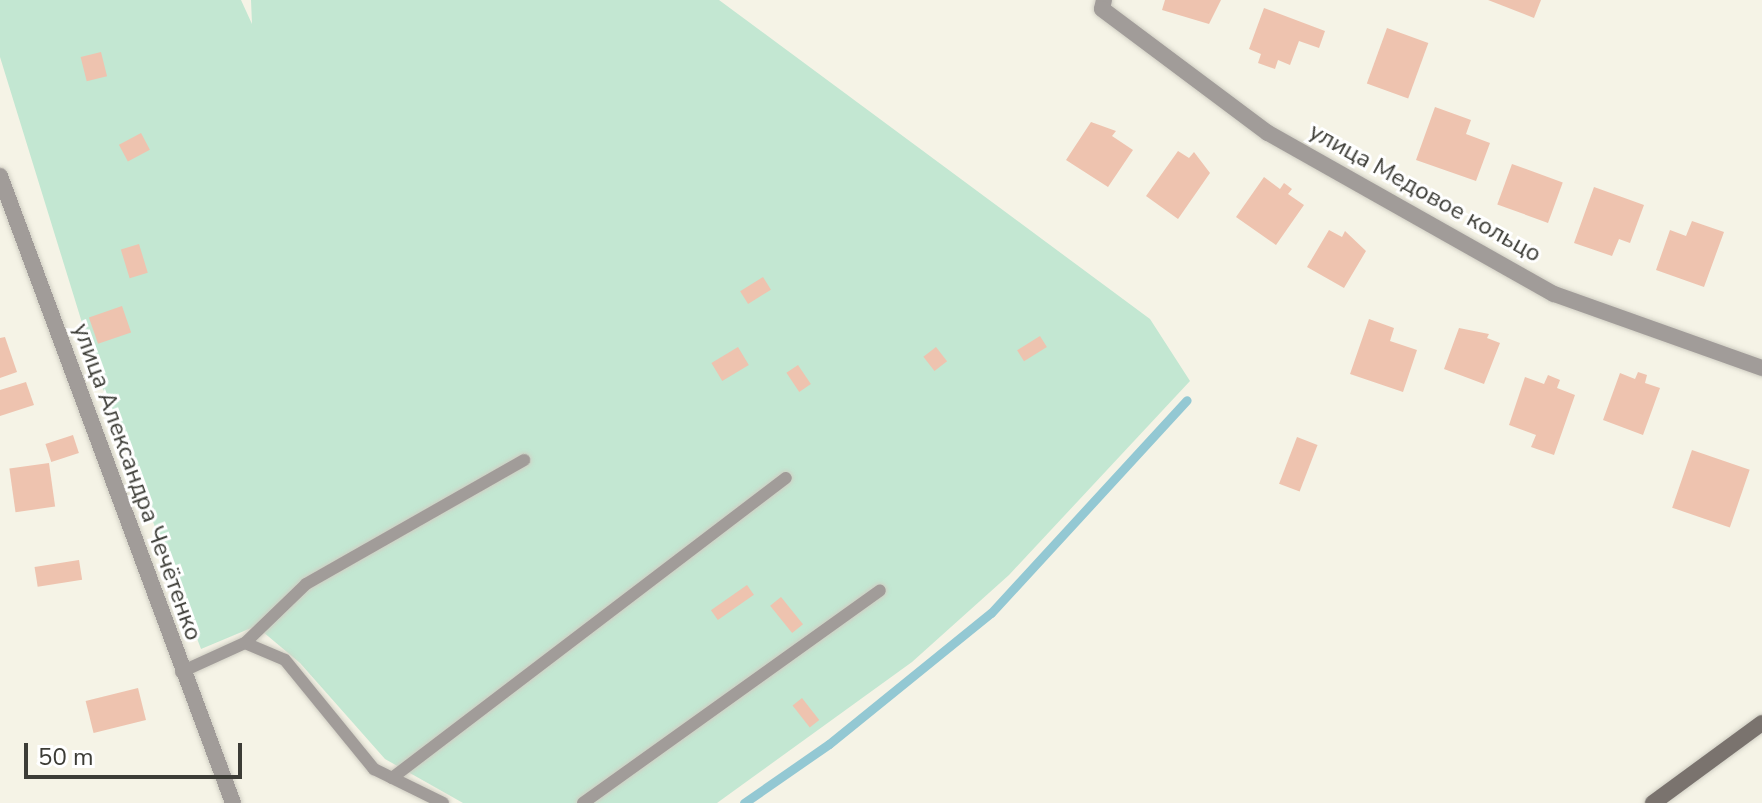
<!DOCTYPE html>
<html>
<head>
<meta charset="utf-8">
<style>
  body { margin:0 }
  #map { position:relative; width:1762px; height:803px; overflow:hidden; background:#f5f3e6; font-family:"Nunito Sans",sans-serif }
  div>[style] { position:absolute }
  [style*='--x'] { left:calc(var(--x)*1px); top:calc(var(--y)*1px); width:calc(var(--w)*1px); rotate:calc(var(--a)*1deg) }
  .green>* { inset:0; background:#c3e7d2 }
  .stream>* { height:9px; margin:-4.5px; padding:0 4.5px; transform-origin:4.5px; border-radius:4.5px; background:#93c8d3 }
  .building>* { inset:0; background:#eec3af; transform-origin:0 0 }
  .roads { filter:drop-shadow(0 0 2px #d0cec3) drop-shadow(0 0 2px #d0cec3) }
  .lane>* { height:12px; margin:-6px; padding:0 6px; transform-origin:6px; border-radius:6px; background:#a19c99 }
  .street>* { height:16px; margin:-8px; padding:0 8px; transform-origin:8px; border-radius:8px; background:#a19c99 }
  .secondary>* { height:16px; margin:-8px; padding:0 8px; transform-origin:8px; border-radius:8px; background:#7a736e }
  span { translate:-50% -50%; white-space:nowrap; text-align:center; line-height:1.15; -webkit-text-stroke:6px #fff; paint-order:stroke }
  .street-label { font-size:24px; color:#3c3c36 }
  .scale { position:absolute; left:24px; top:743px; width:218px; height:36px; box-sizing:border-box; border:4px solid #3c3c36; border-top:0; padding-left:10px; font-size:24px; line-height:28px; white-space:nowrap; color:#3c3c36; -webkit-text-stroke:6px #fff; paint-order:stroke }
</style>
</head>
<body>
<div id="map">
  <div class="green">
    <div style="clip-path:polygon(0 0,241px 0,252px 24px,251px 0,719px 0,1150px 319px,1190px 381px,1009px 575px,912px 662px,717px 803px,463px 803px,385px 759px,300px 663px,256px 626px,201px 649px,100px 381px,0 57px)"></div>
  </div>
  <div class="stream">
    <div style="--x:744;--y:803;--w:103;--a:-34.8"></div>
    <div style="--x:829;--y:744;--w:208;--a:-39"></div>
    <div style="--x:991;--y:613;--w:289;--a:-47.4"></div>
  </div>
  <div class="building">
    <div style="clip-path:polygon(1165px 0,1221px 0,1209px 24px,1162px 10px)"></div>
    <div style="clip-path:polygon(1488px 0,1541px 0,1534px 18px)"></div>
    <div style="clip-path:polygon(1264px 8px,1325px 31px,1319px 48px,1299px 41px,1290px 65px,1278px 60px,1275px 69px,1258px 63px,1261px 54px,1249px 49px)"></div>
    <div style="left:1387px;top:28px;width:44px;height:59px;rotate:20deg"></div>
    <div style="left:101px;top:52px;width:25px;height:21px;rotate:76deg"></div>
    <div style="clip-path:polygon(1435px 107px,1471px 120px,1466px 134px,1490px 143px,1476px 181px,1416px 160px)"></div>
    <div style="clip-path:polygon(1091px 122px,1116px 131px,1112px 136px,1133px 150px,1108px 187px,1066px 160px)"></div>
    <div style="left:141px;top:133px;width:19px;height:25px;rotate:62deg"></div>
    <div style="clip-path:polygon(1178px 151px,1189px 158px,1194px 152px,1210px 173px,1178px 219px,1146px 196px)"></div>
    <div style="left:1512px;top:164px;width:54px;height:43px;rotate:20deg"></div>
    <div style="clip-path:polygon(1264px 177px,1280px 189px,1284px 183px,1292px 189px,1288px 194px,1304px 205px,1276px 245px,1236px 217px)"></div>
    <div style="clip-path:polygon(1594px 187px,1644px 205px,1630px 243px,1619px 239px,1612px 256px,1574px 243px)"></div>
    <div style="clip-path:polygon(1692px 221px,1724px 232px,1704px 287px,1656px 270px,1670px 230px,1686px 236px)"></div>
    <div style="clip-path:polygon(1329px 230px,1342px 237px,1345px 231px,1366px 251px,1344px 288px,1307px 267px)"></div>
    <div style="left:139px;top:244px;width:30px;height:19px;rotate:73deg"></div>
    <div style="left:763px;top:277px;width:15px;height:27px;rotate:58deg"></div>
    <div style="left:122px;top:306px;width:28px;height:35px;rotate:71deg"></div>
    <div style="clip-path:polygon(1369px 319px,1394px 328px,1390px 341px,1417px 350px,1403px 392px,1350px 374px)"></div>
    <div style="clip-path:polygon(1459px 328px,1489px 334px,1487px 338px,1500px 343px,1484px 384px,1444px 369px)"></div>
    <div style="left:1040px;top:336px;width:13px;height:27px;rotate:58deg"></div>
    <div style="clip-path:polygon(5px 337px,17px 372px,0 378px,0 338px)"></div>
    <div style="left:738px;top:347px;width:21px;height:31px;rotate:59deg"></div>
    <div style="left:936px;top:347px;width:18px;height:16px;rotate:52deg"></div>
    <div style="left:798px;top:365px;width:23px;height:14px;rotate:56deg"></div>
    <div style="clip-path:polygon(1638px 372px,1647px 375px,1645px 383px,1660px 388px,1643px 435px,1603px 420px,1620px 373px,1635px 379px)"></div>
    <div style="clip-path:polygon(1548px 375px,1560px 380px,1557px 388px,1575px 395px,1554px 455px,1531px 447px,1536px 435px,1509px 425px,1525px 377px,1544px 384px)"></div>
    <div style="clip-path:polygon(26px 382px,34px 405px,0 416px,0 390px)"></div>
    <div style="left:73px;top:435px;width:19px;height:29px;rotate:72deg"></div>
    <div style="left:1297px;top:437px;width:22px;height:50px;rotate:21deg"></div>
    <div style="left:1692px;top:450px;width:61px;height:61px;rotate:19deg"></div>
    <div style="left:49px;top:463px;width:44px;height:40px;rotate:82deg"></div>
    <div style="left:79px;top:560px;width:20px;height:45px;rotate:81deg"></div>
    <div style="left:747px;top:585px;width:12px;height:44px;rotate:55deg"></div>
    <div style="left:781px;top:597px;width:35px;height:14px;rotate:51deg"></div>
    <div style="left:138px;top:688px;width:33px;height:54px;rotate:76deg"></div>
    <div style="left:802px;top:698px;width:28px;height:12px;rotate:52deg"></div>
  </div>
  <div class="roads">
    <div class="lane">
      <div style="--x:245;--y:643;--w:85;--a:-44"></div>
      <div style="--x:306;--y:584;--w:251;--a:-29.6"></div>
      <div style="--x:181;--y:672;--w:70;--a:-24.4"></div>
      <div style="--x:245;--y:643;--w:43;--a:23"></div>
      <div style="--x:285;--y:660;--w:141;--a:50.8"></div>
      <div style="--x:374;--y:769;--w:77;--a:26.2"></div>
      <div style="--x:392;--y:778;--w:495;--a:-37.3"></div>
      <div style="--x:583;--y:803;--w:365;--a:-35.6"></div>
    </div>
    <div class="street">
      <div style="--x:1104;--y:0;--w:9;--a:103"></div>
      <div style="--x:1102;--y:9;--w:207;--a:36.8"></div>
      <div style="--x:1268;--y:133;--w:328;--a:29.4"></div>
      <div style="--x:1554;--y:294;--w:221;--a:19.6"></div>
      <div style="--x:0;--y:176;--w:669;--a:69.61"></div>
    </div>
    <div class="secondary">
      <div style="--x:1653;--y:803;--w:135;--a:-36.3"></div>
    </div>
  </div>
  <div class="street-label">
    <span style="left:1425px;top:193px;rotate:29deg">улица Медовое кольцо</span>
    <span style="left:137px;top:482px;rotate:70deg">улица Александра Чечётенко</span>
  </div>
  <div class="scale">50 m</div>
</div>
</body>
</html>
